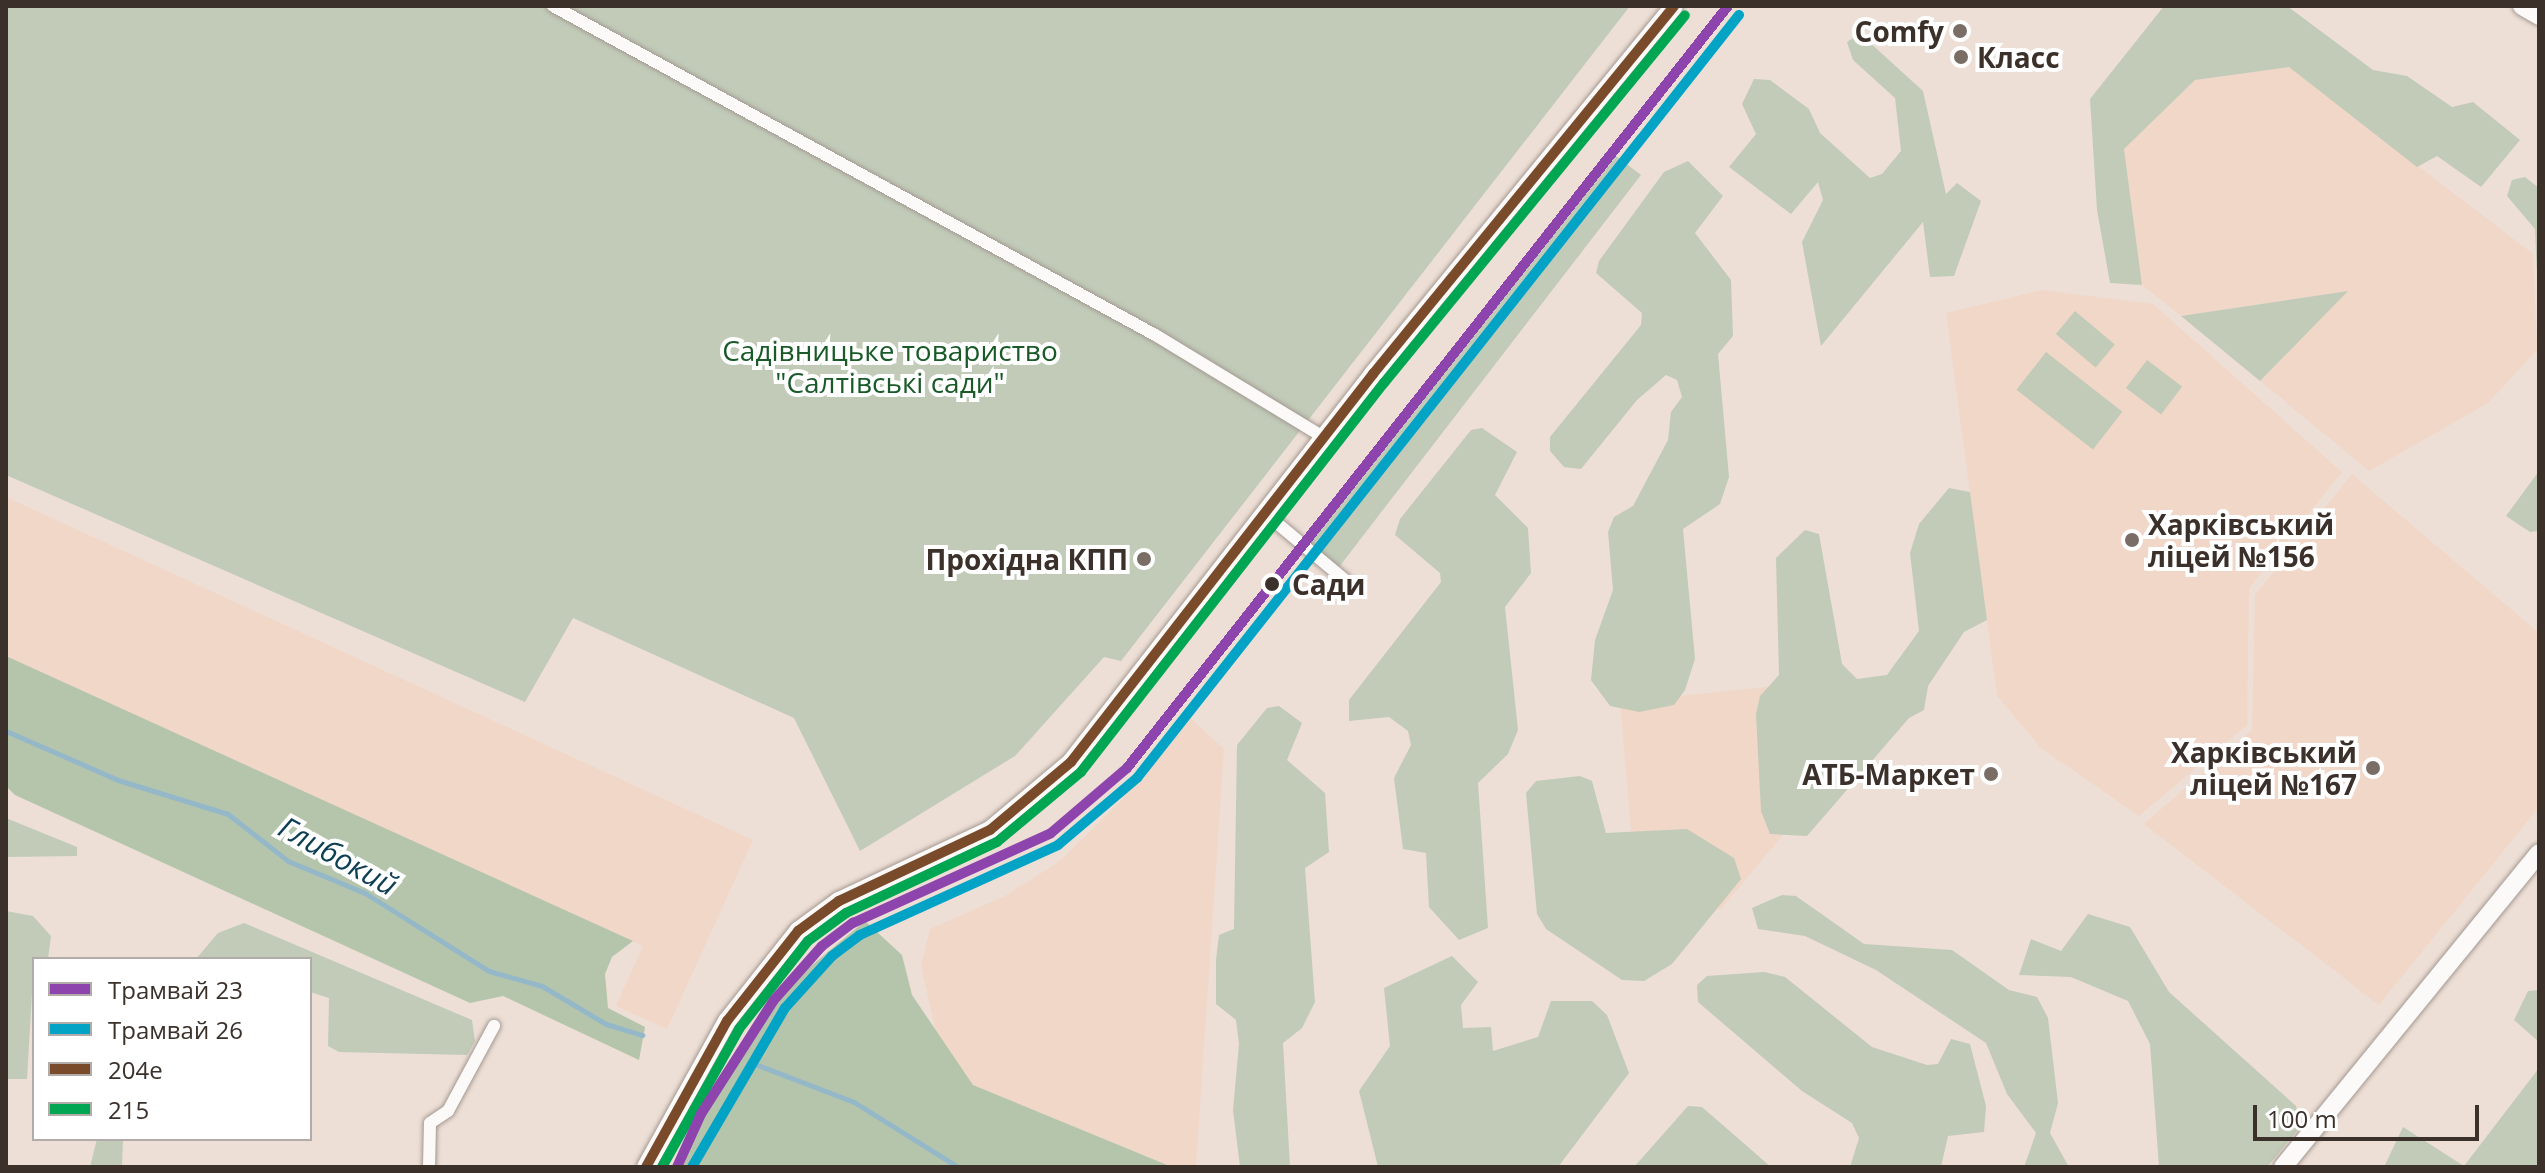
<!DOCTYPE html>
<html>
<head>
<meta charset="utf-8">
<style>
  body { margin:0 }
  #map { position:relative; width:2545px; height:1173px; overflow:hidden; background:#eddfd6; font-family:"Open Sans",sans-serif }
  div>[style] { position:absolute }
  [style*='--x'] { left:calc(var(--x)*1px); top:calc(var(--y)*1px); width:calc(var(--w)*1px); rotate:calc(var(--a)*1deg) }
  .built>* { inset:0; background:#f1d7c8 }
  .green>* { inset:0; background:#c1cbb8; transform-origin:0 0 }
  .forest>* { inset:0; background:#b4c5ac }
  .stream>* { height:5px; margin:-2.5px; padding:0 2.5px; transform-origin:2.5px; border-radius:2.5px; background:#95b8c9 }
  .roads { filter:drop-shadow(0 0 2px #a49992) drop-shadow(0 0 2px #a49992) }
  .street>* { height:12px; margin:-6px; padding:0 6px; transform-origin:6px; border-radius:6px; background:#fcfaf9 }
  .secondary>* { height:18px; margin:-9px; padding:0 9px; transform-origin:9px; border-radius:9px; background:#fcfaf9 }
  .bus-1>* { height:10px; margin:-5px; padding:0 5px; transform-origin:5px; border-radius:5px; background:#7a4b2a }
  .bus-2>* { height:10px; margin:-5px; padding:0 5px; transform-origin:5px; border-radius:5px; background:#00a651 }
  .tram-1>* { height:10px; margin:-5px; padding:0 5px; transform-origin:5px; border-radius:5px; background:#8e44ad }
  .tram-2>* { height:10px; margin:-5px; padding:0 5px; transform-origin:5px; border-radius:5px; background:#03a3c6 }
  .dots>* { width:22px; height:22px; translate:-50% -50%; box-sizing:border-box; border:4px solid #fff; border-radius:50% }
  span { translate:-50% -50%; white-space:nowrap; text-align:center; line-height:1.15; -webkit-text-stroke:8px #fff; paint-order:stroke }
  .poi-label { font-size:28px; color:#3b302a; font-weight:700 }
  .right { translate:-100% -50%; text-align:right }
  .left { translate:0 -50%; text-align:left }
  .park-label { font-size:28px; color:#1a5a29 }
  .stop-label { font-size:28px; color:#3b302a; font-weight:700 }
  .water-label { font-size:30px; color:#0e3e53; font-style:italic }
  .frame { position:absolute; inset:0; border:8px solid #3b302a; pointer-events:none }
  .legend { position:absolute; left:32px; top:957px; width:280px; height:184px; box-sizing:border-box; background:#fff; border:2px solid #b1acaa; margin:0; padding:10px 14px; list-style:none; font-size:24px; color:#3b302a }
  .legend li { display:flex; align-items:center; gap:16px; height:40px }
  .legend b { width:40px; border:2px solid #b1acaa }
  .scale { position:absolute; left:2253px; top:1105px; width:226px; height:36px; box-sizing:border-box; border:4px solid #3b302a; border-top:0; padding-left:10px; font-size:24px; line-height:28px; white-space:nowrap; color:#3b302a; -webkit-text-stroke:6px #fff; paint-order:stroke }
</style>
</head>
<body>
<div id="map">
  <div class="built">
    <div style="clip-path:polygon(2289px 67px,2533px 254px,2537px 350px,2488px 403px,2369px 471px,2260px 381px,2347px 291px,2181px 316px,2142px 285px,2124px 149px,2195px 80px)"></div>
    <div style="clip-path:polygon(2042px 290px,2153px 304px,2342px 472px,2249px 588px,2247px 725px,2139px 816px,2041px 748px,1997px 696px,1946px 313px)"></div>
    <div style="clip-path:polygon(2352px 474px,2539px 633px,2539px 807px,2379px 1005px,2144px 824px,2252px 730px,2255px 595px)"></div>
    <div style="clip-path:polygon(6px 497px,753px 840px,667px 1029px,616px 1006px,643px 946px,6px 656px)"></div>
    <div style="clip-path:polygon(1776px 686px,1789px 828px,1720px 910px,1632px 845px,1620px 702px)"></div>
    <div style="clip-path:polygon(1186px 714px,1224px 749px,1196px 1167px,1172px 1167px,973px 1085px,937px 1037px,921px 966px,930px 929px,1005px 896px,1060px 861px,1121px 801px)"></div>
  </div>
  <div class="green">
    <div style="clip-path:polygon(6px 6px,1630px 6px,1121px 661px,1104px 657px,1015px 756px,860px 851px,794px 718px,573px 618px,525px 702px,6px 475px)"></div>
    <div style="clip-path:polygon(2164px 6px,2287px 6px,2373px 70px,2407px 76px,2452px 107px,2473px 102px,2520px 140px,2481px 187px,2437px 156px,2417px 167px,2289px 67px,2195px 80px,2124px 149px,2142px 285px,2110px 283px,2097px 210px,2090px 99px)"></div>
    <div style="clip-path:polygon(1853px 38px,1867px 40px,1923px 91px,1946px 194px,1957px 183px,1981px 201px,1954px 276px,1930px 277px,1923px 222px,1821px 346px,1802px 242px,1823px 200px,1818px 182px,1791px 214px,1729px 167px,1756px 134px,1742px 104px,1754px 79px,1770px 80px,1809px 109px,1820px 133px,1870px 178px,1882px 174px,1901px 151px,1895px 98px,1853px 60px,1847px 42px)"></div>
    <div style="clip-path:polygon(1616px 156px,1641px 175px,1339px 567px,1309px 543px)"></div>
    <div style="clip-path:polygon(1688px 161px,1723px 196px,1695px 233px,1731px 280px,1733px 336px,1718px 354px,1729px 477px,1720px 504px,1683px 529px,1695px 659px,1685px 690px,1674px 705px,1639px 712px,1610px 706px,1591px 680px,1595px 640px,1613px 590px,1608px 532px,1614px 517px,1633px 506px,1668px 440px,1671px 412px,1682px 397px,1677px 380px,1666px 375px,1637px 400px,1581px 469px,1564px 467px,1550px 451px,1550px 437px,1641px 325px,1642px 313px,1596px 273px,1599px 261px,1664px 172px)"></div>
    <div style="clip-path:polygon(2525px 177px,2539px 188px,2539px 322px,2535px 229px,2507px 196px,2512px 180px)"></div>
    <div style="clip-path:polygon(2348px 291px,2260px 381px,2181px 316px)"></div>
    <div style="left:2075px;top:311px;width:52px;height:30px;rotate:40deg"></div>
    <div style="left:2046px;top:352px;width:97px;height:48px;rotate:38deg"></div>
    <div style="left:2147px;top:360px;width:44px;height:35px;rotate:37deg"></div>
    <div style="clip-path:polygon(1482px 428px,1517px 452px,1495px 495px,1528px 528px,1531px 573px,1505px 607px,1518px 730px,1508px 754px,1478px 783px,1488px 928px,1459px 940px,1429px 907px,1426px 853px,1403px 849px,1394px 778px,1411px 745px,1408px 731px,1389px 717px,1349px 721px,1349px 700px,1441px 582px,1440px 573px,1395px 535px,1400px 519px,1471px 430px)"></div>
    <div style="clip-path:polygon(2539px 471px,2539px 531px,2530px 532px,2506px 516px)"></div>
    <div style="clip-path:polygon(1949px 488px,1970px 492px,1987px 620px,1964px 632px,1928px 686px,1924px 710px,1909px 718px,1807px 836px,1770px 834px,1761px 811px,1756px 714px,1760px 696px,1779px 675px,1776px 558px,1805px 530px,1819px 534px,1842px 664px,1857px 679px,1887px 675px,1919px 631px,1910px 553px,1919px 524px)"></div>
    <div style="clip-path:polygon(1279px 706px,1302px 723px,1287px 760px,1325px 793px,1329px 852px,1305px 868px,1315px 1002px,1302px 1028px,1283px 1043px,1290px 1167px,1240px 1167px,1233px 1110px,1239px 1044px,1236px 1020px,1216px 1004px,1216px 960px,1219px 935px,1234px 929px,1237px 745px,1267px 708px)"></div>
    <div style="clip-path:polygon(1580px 776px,1592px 781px,1606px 833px,1687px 829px,1734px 858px,1741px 879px,1672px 964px,1644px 981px,1622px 980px,1546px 929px,1537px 914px,1526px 793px,1536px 781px)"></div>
    <div style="clip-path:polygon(6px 818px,77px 847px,77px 856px,6px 857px)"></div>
    <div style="clip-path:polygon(1782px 895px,1796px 896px,1864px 944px,1952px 950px,2009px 990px,2037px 997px,2048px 1018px,2058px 1103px,2050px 1133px,2069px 1167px,2024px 1167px,2036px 1133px,2007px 1094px,1986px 1043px,1876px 970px,1805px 936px,1758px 929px,1752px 908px)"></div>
    <div style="clip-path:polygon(6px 911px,33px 916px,51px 936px,48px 959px,34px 959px,27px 1079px,6px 1079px)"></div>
    <div style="clip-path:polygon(2088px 914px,2130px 927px,2169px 992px,2296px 1106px,2300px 1127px,2267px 1167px,2159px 1167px,2150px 1044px,2128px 1001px,2071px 977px,2019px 975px,2031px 939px,2061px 951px)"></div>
    <div style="clip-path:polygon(244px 923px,472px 1020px,475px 1041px,467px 1055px,339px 1052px,328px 1046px,329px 998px,310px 992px,310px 959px,196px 959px,218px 933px)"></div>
    <div style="clip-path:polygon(1452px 956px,1478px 982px,1461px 1005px,1463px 1028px,1491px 1027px,1493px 1051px,1538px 1037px,1551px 1001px,1592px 1001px,1607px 1015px,1629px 1073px,1558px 1167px,1378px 1167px,1359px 1091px,1390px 1046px,1384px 988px)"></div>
    <div style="clip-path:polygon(1764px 972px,1785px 977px,1872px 1047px,1927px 1065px,1938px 1064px,1951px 1039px,1970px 1044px,1986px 1106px,1984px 1132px,1948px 1136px,1941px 1167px,1850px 1167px,1859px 1138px,1852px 1123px,1802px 1091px,1698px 1002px,1697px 985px,1707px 976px)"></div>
    <div style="clip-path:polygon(2539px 990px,2539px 1042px,2514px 1020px,2528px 991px)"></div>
    <div style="clip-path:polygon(2539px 1068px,2539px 1167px,2384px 1167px,2403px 1127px,2464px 1166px)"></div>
    <div style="clip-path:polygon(1688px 1106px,1702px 1107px,1771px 1167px,1634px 1167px)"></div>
    <div style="clip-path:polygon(97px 1139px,123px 1139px,122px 1167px,90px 1167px)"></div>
  </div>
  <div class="forest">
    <div style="clip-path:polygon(6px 656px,633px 941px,612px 957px,605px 974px,608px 1008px,645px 1027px,639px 1060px,503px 996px,470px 1003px,15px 795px,6px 786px)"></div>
    <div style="clip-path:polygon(865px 921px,902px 955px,912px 995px,973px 1085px,1172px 1167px,680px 1167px,703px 1116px,788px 985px)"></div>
  </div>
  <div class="stream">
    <div style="--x:6;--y:731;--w:122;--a:23.6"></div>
    <div style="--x:118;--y:780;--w:115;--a:17.2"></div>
    <div style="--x:228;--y:814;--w:76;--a:38.1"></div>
    <div style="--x:288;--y:861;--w:83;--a:22.6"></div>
    <div style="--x:365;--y:893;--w:146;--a:32.2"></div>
    <div style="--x:489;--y:971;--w:55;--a:15.8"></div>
    <div style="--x:542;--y:986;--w:74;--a:30.7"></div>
    <div style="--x:606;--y:1024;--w:38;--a:17"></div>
    <div style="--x:755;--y:1064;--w:106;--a:21"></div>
    <div style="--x:854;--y:1102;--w:123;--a:32"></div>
  </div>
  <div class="roads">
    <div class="street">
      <div style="--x:553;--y:6;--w:688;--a:28.65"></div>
      <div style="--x:1157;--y:336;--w:197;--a:31.3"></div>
      <div style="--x:1266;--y:514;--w:103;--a:39.9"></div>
      <div style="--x:429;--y:1167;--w:44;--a:-88.7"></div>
      <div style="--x:430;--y:1123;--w:22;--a:-34"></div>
      <div style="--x:448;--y:1111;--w:97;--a:-61.6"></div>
    </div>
    <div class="secondary">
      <div style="--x:2522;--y:6;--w:20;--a:30"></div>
      <div style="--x:646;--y:1167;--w:167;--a:-61"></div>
      <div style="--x:727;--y:1021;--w:115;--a:-51.7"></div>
      <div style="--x:798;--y:931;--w:51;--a:-36.2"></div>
      <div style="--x:839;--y:901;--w:167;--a:-25.2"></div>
      <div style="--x:990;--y:830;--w:106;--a:-40"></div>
      <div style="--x:1071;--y:762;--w:492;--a:-52.1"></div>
      <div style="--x:1373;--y:374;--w:475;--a:-50.7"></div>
      <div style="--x:2283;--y:1167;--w:405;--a:-50.8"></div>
    </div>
  </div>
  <div class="bus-1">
    <div style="--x:646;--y:1167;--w:167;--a:-61"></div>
    <div style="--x:727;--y:1021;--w:115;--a:-51.7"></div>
    <div style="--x:798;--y:931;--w:51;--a:-36.2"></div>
    <div style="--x:839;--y:901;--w:167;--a:-25.2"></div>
    <div style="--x:990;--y:830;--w:106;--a:-40"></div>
    <div style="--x:1071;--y:762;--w:492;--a:-52.1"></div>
    <div style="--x:1373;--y:374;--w:475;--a:-50.7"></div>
  </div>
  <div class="bus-2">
    <div style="--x:662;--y:1167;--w:158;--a:-60.8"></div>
    <div style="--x:739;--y:1029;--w:112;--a:-51.9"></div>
    <div style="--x:808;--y:941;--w:47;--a:-36.4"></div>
    <div style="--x:846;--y:913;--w:167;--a:-25.2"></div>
    <div style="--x:997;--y:842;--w:109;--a:-39.8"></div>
    <div style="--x:1081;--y:772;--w:493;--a:-52.1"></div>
    <div style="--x:1384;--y:383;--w:475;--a:-50.7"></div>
  </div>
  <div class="tram-1">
    <div style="--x:677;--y:1167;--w:58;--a:-65.6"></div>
    <div style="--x:701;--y:1114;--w:135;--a:-57.4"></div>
    <div style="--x:774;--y:1000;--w:72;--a:-48.4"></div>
    <div style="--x:822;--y:946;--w:39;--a:-37"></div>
    <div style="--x:853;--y:923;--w:217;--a:-24.4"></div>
    <div style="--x:1051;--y:833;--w:100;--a:-40.5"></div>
    <div style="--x:1127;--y:768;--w:970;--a:-51.74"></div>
  </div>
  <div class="tram-2">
    <div style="--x:692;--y:1167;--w:184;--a:-59.7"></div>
    <div style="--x:785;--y:1008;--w:70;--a:-47.9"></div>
    <div style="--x:832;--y:956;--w:35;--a:-37"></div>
    <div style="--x:860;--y:935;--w:217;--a:-24.4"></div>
    <div style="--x:1058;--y:845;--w:104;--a:-40.3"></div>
    <div style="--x:1137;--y:778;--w:972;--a:-51.73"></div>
  </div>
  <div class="dots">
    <div style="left:1960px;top:31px;background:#796d66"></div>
    <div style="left:1961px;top:57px;background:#796d66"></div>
    <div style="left:2132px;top:540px;background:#796d66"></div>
    <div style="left:1144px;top:559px;background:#796d66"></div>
    <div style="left:1272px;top:584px;background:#3b302a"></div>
    <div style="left:2373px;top:768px;background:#796d66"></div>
    <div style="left:1991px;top:774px;background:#796d66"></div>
  </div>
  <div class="poi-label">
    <span class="right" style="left:1944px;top:31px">Comfy</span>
    <span class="left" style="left:1977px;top:57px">Класс</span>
    <span class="left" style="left:2148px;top:540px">Харківський<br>ліцей №156</span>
    <span class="right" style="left:1128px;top:559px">Прохідна КПП</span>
    <span class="right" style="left:2357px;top:768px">Харківський<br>ліцей №167</span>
    <span class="right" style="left:1975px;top:774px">АТБ-Маркет</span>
  </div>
  <div class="park-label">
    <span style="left:890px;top:366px">Садівницьке товариство<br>"Салтівські сади"</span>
  </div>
  <div class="stop-label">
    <span class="left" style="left:1292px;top:584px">Сади</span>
  </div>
  <div class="water-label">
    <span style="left:338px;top:856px;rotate:29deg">Глибокий</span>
  </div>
  <div class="frame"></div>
  <ul class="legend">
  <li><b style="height:10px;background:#8e44ad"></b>Трамвай 23</li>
  <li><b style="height:10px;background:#03a3c6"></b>Трамвай 26</li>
  <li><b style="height:10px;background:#7a4b2a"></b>204е</li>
  <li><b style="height:10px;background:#00a651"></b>215</li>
  </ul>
  <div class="scale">100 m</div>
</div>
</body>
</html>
